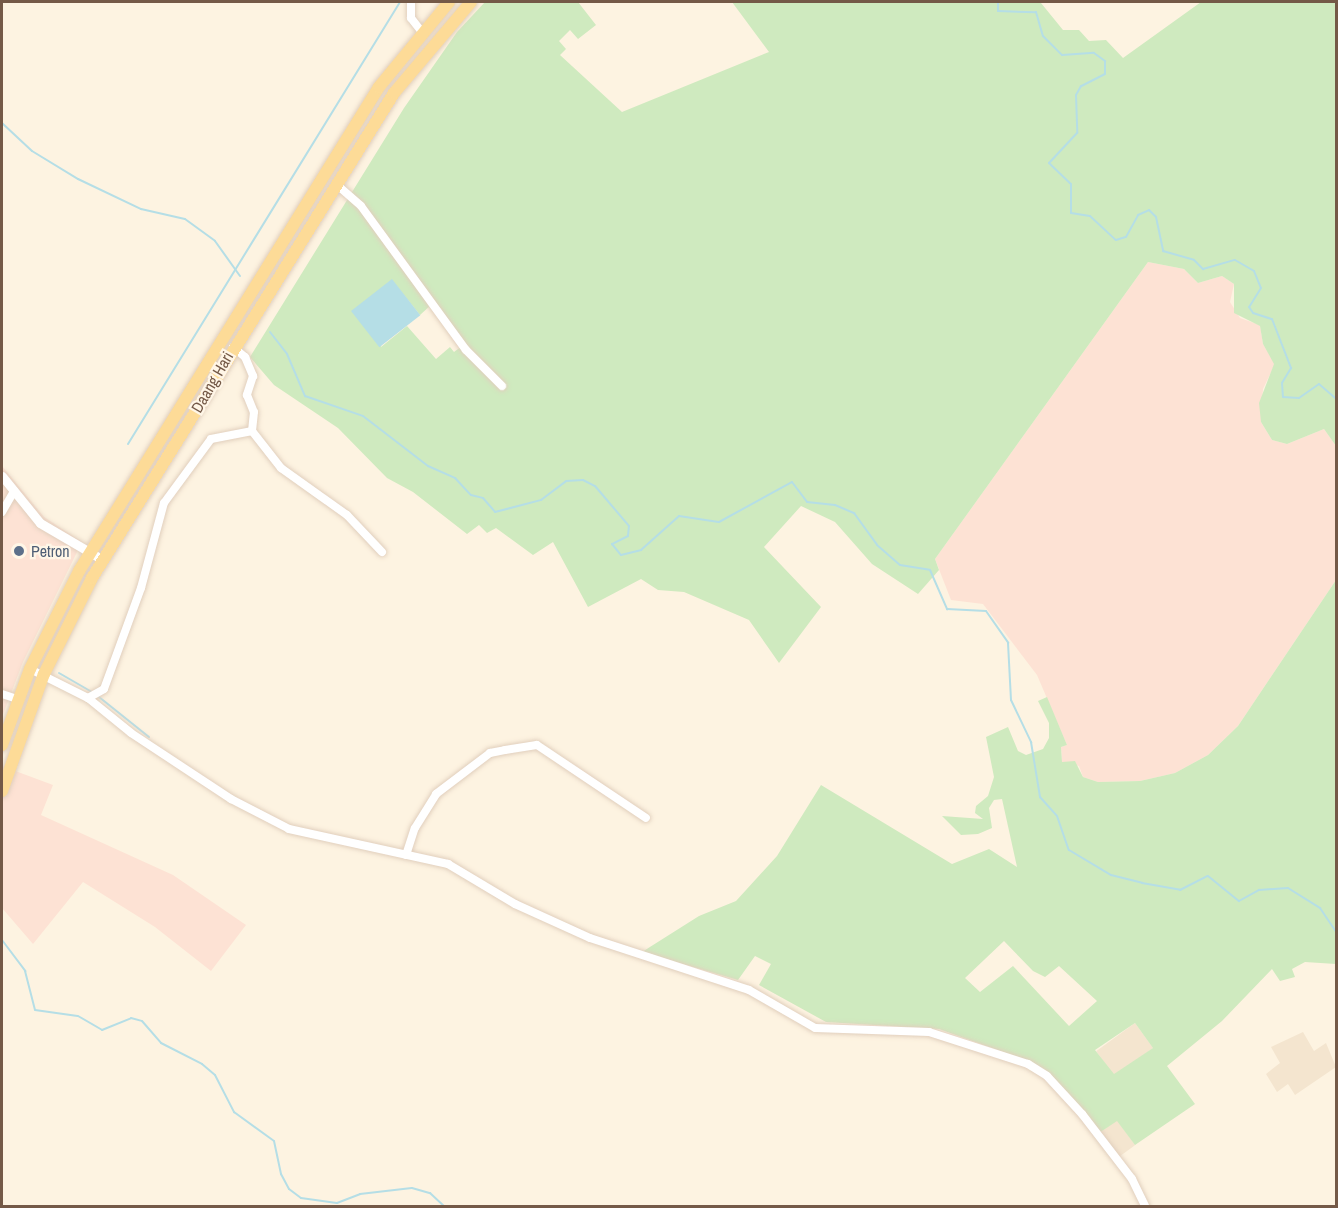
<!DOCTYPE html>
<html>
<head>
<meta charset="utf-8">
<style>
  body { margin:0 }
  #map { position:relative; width:1338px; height:1208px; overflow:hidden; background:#fdf3e1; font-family:"Archivo Narrow",sans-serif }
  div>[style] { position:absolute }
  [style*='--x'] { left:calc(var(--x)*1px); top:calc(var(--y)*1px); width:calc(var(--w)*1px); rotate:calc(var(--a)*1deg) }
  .residential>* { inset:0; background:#f4e5cf; transform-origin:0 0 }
  .commercial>* { inset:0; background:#fde2d4 }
  .green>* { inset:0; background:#cfeabf }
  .water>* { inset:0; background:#b5dee6; transform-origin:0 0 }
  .stream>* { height:2px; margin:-1px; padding:0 1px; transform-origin:1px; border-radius:1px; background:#b5dee6 }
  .roads { filter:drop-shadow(0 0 2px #e1cfbd) drop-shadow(0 0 2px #e1cfbd) }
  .minor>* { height:8px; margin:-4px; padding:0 4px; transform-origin:4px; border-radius:4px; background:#fff }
  .tertiary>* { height:9px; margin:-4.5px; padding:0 4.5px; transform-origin:4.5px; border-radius:4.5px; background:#fff }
  .primary>* { height:12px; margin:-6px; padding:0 6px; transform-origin:6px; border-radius:6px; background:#fddb97 }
  .dots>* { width:16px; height:16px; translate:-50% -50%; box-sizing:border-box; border:3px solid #fff6e7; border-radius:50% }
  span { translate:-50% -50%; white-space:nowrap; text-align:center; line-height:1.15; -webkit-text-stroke:4.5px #fff6e7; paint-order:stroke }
  .street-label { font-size:16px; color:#745947 }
  .service-label { font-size:16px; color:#4e5e75 }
  .left { translate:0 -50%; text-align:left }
  .frame { position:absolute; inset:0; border:3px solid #745947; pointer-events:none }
</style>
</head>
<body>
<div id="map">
  <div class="residential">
    <div style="left:1135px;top:1023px;width:31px;height:48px;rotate:54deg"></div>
    <div style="clip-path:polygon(1303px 1032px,1314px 1051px,1326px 1043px,1336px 1067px,1295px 1095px,1288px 1084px,1277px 1092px,1266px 1074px,1280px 1063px,1271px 1047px)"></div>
    <div style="left:1117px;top:1120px;width:31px;height:22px;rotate:54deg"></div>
  </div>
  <div class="commercial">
    <div style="clip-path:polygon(1148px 262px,1184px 269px,1198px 283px,1222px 276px,1234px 284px,1230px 302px,1240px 318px,1260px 325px,1263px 344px,1275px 364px,1263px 389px,1261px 422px,1272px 440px,1287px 444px,1324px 429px,1336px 446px,1336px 580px,1238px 726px,1208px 755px,1175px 773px,1140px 781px,1098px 782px,1083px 777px,1079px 766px,1062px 762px,1061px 747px,1067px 745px,1037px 675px,983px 604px,951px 600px,935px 559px)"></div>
    <div style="clip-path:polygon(2px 466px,44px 517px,82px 542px,23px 662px,2px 717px)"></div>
    <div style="clip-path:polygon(2px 766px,53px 785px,41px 815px,173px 875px,246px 925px,211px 971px,155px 927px,83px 882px,33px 944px,2px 908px)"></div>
  </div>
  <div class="green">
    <div style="clip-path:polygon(evenodd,485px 2px,578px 2px,596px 25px,578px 39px,570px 30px,559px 41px,566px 49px,560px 55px,622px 112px,769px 52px,732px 2px,1030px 2px,1041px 3px,1063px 30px,1079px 30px,1089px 41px,1106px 40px,1123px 58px,1201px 2px,1336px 2px,1336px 446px,1324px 429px,1287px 444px,1272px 440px,1261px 422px,1259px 403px,1274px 364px,1263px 344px,1260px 326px,1234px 313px,1234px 284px,1222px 276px,1198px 283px,1184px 269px,1148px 262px,935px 559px,939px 570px,918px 594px,872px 564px,835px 522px,801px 506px,764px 547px,821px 607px,779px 663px,749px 620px,684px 592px,658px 590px,641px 579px,588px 607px,553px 542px,533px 555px,496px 528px,487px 533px,479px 525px,467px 534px,413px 492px,387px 478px,338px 428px,274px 385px,250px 357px,404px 108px,457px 32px,485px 2px,392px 280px,420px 315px,431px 305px,462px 346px,454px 352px,450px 347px,436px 359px,407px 326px,381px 347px,392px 280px)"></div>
    <div style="clip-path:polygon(evenodd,1336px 580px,1336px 964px,1305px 962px,1292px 969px,1295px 977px,1280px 981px,1272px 969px,1222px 1021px,1167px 1066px,1195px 1104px,1135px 1145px,1117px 1121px,1099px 1133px,1051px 1076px,1031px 1062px,939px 1029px,826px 1022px,759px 985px,771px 964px,755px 956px,738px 980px,642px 952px,699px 916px,736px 901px,777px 856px,821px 785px,952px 864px,989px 849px,1017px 867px,1002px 799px,994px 800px,989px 808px,992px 828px,978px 834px,961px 835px,942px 816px,983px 819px,975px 813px,976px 806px,988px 796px,994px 777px,986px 737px,1008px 727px,1018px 751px,1026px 755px,1043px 749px,1049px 738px,1049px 723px,1038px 701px,1047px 697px,1067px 745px,1061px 747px,1062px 762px,1075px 761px,1083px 777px,1098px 782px,1140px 781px,1175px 773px,1208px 755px,1238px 726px,1336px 580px,1004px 941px,1033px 971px,1045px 977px,1059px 966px,1097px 1001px,1069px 1026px,1013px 966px,980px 992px,965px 978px,1004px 941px,1336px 580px,1135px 1023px,1153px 1048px,1114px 1074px,1095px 1050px,1135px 1023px)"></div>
  </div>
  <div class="water">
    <div style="left:392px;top:279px;width:46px;height:52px;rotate:52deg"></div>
  </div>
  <div class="stream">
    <div style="--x:998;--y:2;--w:9;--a:90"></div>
    <div style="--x:998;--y:11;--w:38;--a:2"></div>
    <div style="--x:1036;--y:12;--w:25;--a:74"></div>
    <div style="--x:1043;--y:36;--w:27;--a:45"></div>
    <div style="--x:1062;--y:55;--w:32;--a:-4"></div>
    <div style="--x:1094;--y:53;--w:14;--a:36"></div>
    <div style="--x:1105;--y:61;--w:13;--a:90"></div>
    <div style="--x:1105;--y:74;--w:27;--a:153"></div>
    <div style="--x:1081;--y:86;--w:10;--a:119"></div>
    <div style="--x:1076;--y:95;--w:38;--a:88"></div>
    <div style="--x:1077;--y:133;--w:41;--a:133"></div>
    <div style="--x:1049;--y:163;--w:30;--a:44"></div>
    <div style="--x:1071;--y:184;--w:29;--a:90"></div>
    <div style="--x:1071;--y:213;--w:19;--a:9"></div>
    <div style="--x:1090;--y:216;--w:35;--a:43"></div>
    <div style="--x:1116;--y:240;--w:10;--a:-17"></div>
    <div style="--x:1126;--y:237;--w:25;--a:-61"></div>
    <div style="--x:1138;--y:215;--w:12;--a:-24"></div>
    <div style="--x:1149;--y:210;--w:10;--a:45"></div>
    <div style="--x:1156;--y:217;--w:35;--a:78"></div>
    <div style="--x:1163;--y:251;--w:32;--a:16"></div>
    <div style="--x:1194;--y:260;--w:13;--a:45"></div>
    <div style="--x:1203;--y:269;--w:33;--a:-16"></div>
    <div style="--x:1235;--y:260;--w:22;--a:30"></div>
    <div style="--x:1254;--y:271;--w:18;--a:68"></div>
    <div style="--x:1261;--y:288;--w:22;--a:122"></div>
    <div style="--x:1249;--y:307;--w:7;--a:56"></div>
    <div style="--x:1253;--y:313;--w:20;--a:18"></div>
    <div style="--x:1272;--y:319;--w:53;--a:68.8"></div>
    <div style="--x:1291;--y:368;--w:17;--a:121"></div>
    <div style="--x:1282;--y:383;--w:14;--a:86"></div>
    <div style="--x:1283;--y:397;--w:16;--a:4"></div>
    <div style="--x:1299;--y:398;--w:24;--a:-35"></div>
    <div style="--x:1319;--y:384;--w:23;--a:41"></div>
    <div style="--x:2;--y:123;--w:41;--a:43"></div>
    <div style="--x:32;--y:151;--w:54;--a:31.3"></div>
    <div style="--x:78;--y:179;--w:70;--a:25.5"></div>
    <div style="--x:141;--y:209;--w:45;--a:12.8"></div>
    <div style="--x:185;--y:219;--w:37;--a:36"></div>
    <div style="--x:215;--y:241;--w:43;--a:54.5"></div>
    <div style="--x:270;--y:332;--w:28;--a:52"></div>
    <div style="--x:287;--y:354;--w:46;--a:66.8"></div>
    <div style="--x:305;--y:396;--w:61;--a:19"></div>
    <div style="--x:363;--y:416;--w:82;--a:37.6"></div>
    <div style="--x:428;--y:466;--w:30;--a:24"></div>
    <div style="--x:455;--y:478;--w:23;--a:47"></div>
    <div style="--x:471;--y:495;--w:12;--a:14"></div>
    <div style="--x:483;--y:498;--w:18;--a:49"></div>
    <div style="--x:495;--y:512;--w:48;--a:-14.6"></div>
    <div style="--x:541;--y:500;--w:31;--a:-37"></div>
    <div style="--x:566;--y:481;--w:17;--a:-3"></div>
    <div style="--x:583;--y:480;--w:13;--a:27"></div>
    <div style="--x:595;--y:486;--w:52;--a:49.6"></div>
    <div style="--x:629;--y:526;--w:10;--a:96"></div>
    <div style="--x:628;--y:536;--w:18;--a:153"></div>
    <div style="--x:612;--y:544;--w:14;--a:51"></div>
    <div style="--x:621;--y:555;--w:21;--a:-14"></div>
    <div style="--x:641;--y:550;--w:51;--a:-41.8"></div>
    <div style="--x:679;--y:516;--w:40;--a:8.5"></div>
    <div style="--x:719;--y:522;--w:83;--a:-28.7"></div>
    <div style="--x:792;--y:482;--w:25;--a:53"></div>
    <div style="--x:807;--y:502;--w:28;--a:6"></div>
    <div style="--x:835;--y:505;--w:21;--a:23"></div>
    <div style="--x:854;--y:513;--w:39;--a:54"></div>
    <div style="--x:877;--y:545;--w:30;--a:41"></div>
    <div style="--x:900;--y:565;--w:30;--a:9"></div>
    <div style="--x:930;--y:570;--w:43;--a:66.4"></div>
    <div style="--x:947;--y:609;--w:39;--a:3"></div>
    <div style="--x:986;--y:611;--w:39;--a:55"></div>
    <div style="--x:1008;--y:643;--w:57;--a:87"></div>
    <div style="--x:1011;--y:700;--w:47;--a:64.5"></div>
    <div style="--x:1031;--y:742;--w:56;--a:80.7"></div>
    <div style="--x:1040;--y:797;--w:25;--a:48"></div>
    <div style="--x:1057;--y:816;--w:36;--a:71"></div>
    <div style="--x:1069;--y:850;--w:49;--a:30.8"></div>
    <div style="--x:1111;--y:875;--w:32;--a:14"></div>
    <div style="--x:1142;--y:883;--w:39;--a:10"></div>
    <div style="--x:1180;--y:890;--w:31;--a:-27"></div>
    <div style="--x:1208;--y:876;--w:40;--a:39"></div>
    <div style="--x:1239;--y:901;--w:23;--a:-29"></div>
    <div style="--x:1259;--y:890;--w:29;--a:-4"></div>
    <div style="--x:1288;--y:888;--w:38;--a:32"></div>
    <div style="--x:1320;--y:908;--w:29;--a:56"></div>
    <div style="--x:128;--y:444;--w:519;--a:-58.39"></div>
    <div style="--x:59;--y:673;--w:38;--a:30"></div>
    <div style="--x:99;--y:697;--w:64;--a:38.7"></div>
    <div style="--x:2;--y:940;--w:39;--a:53"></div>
    <div style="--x:25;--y:971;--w:40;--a:75.6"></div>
    <div style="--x:35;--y:1010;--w:43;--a:7.9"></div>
    <div style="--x:78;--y:1016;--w:28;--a:30"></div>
    <div style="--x:102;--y:1030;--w:31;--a:-22"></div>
    <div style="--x:131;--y:1018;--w:11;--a:15"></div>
    <div style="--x:142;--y:1021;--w:29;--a:49"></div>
    <div style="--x:161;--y:1043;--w:46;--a:27.1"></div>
    <div style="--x:202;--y:1064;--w:17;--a:40"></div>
    <div style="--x:215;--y:1075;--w:42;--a:62.8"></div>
    <div style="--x:234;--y:1112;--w:49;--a:35.9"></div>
    <div style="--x:274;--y:1141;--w:34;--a:78"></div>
    <div style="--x:281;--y:1174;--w:17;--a:62"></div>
    <div style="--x:289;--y:1189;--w:15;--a:37"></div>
    <div style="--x:301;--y:1198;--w:36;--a:8"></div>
    <div style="--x:337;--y:1203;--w:25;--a:-21"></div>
    <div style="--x:360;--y:1194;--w:52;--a:-6.6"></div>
    <div style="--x:412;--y:1188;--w:19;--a:16"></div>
    <div style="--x:430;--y:1193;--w:19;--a:43"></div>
  </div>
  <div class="roads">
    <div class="minor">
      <div style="--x:411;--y:2;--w:16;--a:90"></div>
      <div style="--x:411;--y:18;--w:16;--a:52"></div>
      <div style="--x:336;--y:184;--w:33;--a:41"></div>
      <div style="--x:361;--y:206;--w:178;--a:53.9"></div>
      <div style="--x:466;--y:350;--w:51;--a:45"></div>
      <div style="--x:233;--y:347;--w:16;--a:40"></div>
      <div style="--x:245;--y:357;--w:21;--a:67"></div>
      <div style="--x:253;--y:376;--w:20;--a:108"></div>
      <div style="--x:247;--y:395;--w:18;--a:68"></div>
      <div style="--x:254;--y:412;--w:19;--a:96"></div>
      <div style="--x:2;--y:512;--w:24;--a:-60"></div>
      <div style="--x:30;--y:669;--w:65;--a:26.6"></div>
      <div style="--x:88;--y:698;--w:55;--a:39.1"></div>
      <div style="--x:131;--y:733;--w:120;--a:33.4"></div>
      <div style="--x:231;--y:799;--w:65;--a:27.3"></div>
      <div style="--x:289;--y:829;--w:163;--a:12.4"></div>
      <div style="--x:448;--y:864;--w:78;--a:30.8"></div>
      <div style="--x:515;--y:904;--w:82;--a:24.4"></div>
      <div style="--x:590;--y:938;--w:167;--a:18.1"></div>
      <div style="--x:749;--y:990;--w:76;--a:29.9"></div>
      <div style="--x:815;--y:1028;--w:114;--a:2"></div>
      <div style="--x:929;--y:1032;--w:104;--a:17.9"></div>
      <div style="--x:1028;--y:1064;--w:22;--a:32"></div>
      <div style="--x:1047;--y:1076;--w:52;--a:47.4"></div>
      <div style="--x:1082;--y:1114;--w:82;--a:52.4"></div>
      <div style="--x:1132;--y:1179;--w:30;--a:64"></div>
      <div style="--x:2;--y:694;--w:16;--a:18"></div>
      <div style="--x:88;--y:698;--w:18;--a:-29"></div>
      <div style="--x:104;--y:689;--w:108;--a:-69.9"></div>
      <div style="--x:141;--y:588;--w:88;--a:-74.9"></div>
      <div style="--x:164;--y:503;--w:79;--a:-53.7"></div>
      <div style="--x:211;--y:439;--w:42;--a:-11"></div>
      <div style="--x:252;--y:431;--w:47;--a:51.9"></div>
      <div style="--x:281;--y:468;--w:81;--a:35.5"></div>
      <div style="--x:347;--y:515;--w:51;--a:46.6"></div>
      <div style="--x:406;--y:855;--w:28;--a:-72"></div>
      <div style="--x:415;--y:828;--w:40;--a:-58"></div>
      <div style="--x:436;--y:794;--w:68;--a:-37.2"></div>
      <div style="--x:490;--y:753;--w:15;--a:-11"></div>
      <div style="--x:505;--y:750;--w:32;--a:-9"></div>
      <div style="--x:537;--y:745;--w:131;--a:33.8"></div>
    </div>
    <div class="tertiary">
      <div style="--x:2;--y:476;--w:60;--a:51"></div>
      <div style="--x:40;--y:523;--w:73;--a:30.4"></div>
    </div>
    <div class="primary">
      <div style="--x:2;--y:745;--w:81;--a:-69.8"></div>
      <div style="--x:30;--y:669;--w:110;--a:-63.4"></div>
      <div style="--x:79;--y:571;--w:569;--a:-58.21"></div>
      <div style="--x:379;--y:87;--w:110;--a:-50.5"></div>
      <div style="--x:2;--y:791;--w:124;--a:-70.3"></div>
      <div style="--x:44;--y:674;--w:107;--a:-63.4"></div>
      <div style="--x:92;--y:578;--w:571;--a:-58.09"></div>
      <div style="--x:394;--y:93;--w:119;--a:-49.8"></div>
    </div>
  </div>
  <div class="dots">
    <div style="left:19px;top:551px;background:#5c6f8a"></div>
  </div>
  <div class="street-label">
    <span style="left:212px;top:382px;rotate:-60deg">Daang Hari</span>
  </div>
  <div class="service-label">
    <span class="left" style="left:31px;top:551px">Petron</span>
  </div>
  <div class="frame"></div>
</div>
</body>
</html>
